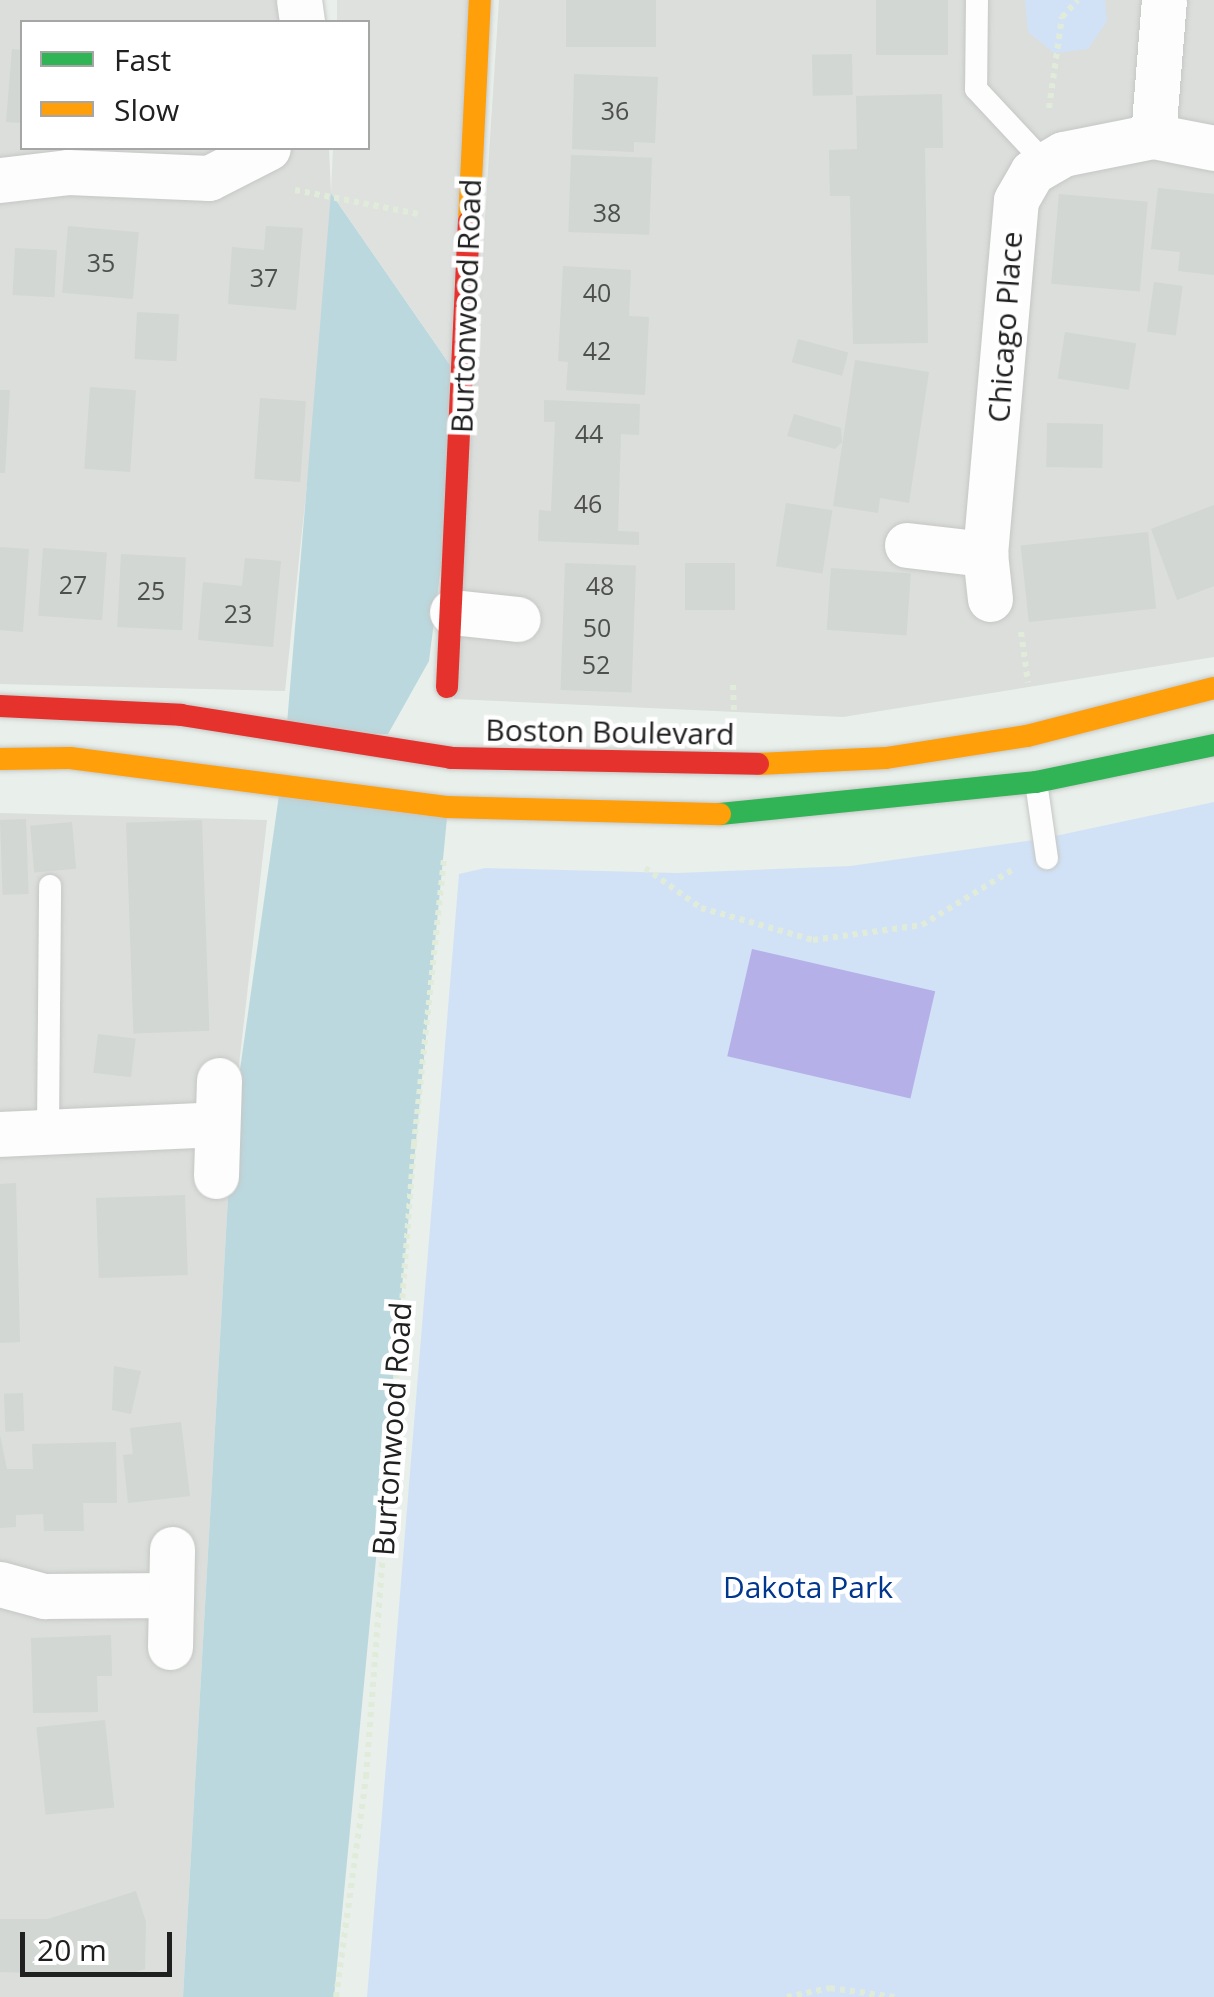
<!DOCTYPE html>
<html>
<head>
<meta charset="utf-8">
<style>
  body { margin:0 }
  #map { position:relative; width:1214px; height:1997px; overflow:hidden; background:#e9efea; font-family:"Open Sans",sans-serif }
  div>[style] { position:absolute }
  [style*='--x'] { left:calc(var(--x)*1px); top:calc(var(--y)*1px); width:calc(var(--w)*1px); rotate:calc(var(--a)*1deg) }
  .residential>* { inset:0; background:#dbdedb }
  .forest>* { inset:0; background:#bbd8de }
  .park>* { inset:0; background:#d2e2f6 }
  .pitch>* { inset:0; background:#b6b0e9; transform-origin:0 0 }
  .parking>* { inset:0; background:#dfe1df }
  .building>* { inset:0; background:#d2d7d3; transform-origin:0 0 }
  .path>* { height:6px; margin-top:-3px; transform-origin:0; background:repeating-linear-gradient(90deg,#e0ecd9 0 5px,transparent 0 10px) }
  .roads { filter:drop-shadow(0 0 2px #c5c7c5) drop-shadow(0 0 2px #c5c7c5) }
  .lane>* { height:22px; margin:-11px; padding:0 11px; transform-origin:11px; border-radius:11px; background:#fcfdfc }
  .street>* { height:45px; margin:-22.5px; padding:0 22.5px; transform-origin:22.5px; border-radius:22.5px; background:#fcfdfc }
  .fast>* { height:22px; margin:-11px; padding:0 11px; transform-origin:11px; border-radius:11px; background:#30b455 }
  .slow>* { height:22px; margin:-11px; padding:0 11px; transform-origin:11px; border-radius:11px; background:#ff9f0a }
  .jam>* { height:22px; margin:-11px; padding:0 11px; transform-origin:11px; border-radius:11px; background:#e5322d }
  span { translate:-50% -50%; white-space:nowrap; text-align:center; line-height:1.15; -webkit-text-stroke:9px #fff; paint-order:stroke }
  .number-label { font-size:25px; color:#4e504e }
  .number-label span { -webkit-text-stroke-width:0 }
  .street-label { font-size:30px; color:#202020 }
  .park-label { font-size:30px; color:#00368d }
  .legend { position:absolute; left:20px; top:20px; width:350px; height:130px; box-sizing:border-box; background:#fff; border:2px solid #a6a6a6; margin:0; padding:12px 18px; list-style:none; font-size:30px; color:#202020 }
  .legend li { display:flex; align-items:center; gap:20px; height:50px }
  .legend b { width:50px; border:2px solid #a6a6a6 }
  .scale { position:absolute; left:20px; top:1932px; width:152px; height:45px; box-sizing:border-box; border:5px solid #202020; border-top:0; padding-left:12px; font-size:30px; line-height:35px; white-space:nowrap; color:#202020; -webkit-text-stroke:8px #fff; paint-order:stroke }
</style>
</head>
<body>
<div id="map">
  <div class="residential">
    <div style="clip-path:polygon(0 0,322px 0,323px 22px,22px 22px,22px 148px,329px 148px,333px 240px,285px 691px,0 684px)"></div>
    <div style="clip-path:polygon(499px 0,1214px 0,1214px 657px,843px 717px,454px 699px)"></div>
    <div style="clip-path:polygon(0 813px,267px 820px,232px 1126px,183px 1997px,0 1997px)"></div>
  </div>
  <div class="forest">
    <div style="clip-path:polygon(331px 193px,464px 385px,429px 661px,388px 734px,286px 736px)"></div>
    <div style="clip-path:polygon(280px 788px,448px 807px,334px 1997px,183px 1997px,232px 1126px)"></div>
  </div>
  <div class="park">
    <div style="clip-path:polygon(1025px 0,1105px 0,1107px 21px,1088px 49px,1054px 53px,1028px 32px)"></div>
    <div style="clip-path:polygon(1214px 802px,1214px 1997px,367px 1997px,459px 874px,485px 868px,677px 873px,850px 866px,1041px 839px)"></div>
  </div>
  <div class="pitch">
    <div style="left:752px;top:949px;width:188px;height:110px;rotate:13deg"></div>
  </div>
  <div class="parking">
    <div style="clip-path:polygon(337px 0,481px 0,464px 385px,331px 193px,333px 148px,368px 148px,368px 22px,337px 22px)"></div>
  </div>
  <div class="building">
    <div style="left:566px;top:0;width:90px;height:47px"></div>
    <div style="left:876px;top:0;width:72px;height:55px"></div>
    <div style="clip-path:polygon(12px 49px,22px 50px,22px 123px,6px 122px)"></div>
    <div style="left:852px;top:54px;width:41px;height:40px;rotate:89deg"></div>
    <div style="clip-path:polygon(574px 74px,658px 77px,655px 143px,634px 142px,634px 152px,572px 149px)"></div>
    <div style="clip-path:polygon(942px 94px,943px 148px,925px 148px,928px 343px,853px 344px,850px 196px,830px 196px,829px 150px,857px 149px,856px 96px)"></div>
    <div style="left:571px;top:155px;width:81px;height:77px;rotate:2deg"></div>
    <div style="clip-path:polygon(1158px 188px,1214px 194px,1214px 275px,1178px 271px,1180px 252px,1151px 249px)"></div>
    <div style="left:1059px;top:194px;width:89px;height:90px;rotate:5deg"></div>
    <div style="left:68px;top:226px;width:71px;height:67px;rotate:5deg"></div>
    <div style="clip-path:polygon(266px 226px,303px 228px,296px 310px,228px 304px,232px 247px,264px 250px)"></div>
    <div style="left:15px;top:248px;width:42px;height:47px;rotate:3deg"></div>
    <div style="clip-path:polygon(563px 266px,631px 270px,629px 316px,649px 317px,645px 395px,566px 390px,568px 362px,558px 361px)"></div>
    <div style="left:1154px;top:282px;width:29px;height:50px;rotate:8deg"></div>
    <div style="left:137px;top:312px;width:42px;height:47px;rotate:3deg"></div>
    <div style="left:1065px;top:332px;width:72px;height:47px;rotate:9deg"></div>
    <div style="left:798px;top:339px;width:52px;height:24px;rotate:15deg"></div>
    <div style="clip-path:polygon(855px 360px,929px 372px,909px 503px,880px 498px,878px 513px,833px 506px)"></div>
    <div style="left:90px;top:387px;width:46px;height:82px;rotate:4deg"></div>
    <div style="clip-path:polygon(0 390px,10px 390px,5px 473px,0 473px)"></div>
    <div style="left:260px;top:398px;width:46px;height:81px;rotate:4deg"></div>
    <div style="clip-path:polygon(544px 400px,640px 404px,639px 435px,621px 434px,618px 531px,639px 532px,639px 545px,538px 541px,539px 510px,551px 511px,555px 422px,544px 422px)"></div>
    <div style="clip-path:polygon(794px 414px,841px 428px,842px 442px,835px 449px,787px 436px)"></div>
    <div style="left:1047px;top:423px;width:56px;height:44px;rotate:1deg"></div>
    <div style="left:786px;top:503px;width:47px;height:64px;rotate:9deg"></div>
    <div style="clip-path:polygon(1214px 505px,1214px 586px,1177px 600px,1151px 529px)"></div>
    <div style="left:1148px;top:532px;width:77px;height:128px;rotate:84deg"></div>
    <div style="clip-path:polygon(0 547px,29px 549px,23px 632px,0 630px)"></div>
    <div style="left:43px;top:548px;width:64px;height:68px;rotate:4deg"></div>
    <div style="left:121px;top:554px;width:65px;height:73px;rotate:3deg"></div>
    <div style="clip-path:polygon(245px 558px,281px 561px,273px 647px,198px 640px,203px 582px,242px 586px)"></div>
    <div style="left:565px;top:563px;width:71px;height:127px;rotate:2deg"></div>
    <div style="left:685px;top:563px;width:50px;height:47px"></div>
    <div style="left:831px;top:568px;width:80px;height:62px;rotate:4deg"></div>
    <div style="left:26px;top:819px;width:75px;height:26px;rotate:88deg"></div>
    <div style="left:202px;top:820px;width:211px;height:76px;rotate:88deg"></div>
    <div style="left:72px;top:822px;width:47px;height:42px;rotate:85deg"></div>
    <div style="left:98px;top:1034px;width:38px;height:39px;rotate:7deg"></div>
    <div style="clip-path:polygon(16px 1183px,20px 1342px,0 1343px,0 1184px)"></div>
    <div style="left:185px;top:1195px;width:80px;height:89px;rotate:88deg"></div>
    <div style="clip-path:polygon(114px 1366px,141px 1371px,131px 1414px,112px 1410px)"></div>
    <div style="left:23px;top:1393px;width:38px;height:19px;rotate:88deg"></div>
    <div style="clip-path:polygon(181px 1422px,190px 1496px,128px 1503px,123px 1455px,133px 1454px,130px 1428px)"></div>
    <div style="clip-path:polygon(0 1435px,7px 1469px,33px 1469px,32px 1444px,116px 1442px,117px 1503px,83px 1503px,84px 1531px,44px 1531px,43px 1514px,16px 1515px,16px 1527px,0 1528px)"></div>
    <div style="clip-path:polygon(111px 1635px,112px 1676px,97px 1676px,98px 1712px,33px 1713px,31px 1638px)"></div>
    <div style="left:105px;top:1720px;width:88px;height:69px;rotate:84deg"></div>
    <div style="clip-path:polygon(136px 1891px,146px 1922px,145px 1969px,124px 1976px,0 1972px,0 1919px,48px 1919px)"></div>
  </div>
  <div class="path">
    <div style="--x:1049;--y:108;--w:92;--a:-81.9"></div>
    <div style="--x:1062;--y:17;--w:23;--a:-47"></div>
    <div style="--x:295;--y:190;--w:126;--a:11"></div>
    <div style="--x:1021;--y:632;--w:51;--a:82.2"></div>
    <div style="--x:733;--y:685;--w:28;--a:88"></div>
    <div style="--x:645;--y:868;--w:69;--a:35.5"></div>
    <div style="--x:701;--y:908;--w:116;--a:15.9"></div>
    <div style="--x:813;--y:940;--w:110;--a:-7.8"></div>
    <div style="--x:922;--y:925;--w:105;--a:-31.4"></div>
    <div style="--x:336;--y:1997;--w:222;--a:-82.2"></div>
    <div style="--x:366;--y:1777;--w:635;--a:-85.66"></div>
    <div style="--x:414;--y:1144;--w:287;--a:-84"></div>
    <div style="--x:787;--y:1997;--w:44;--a:-11.8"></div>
    <div style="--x:830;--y:1988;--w:65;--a:8"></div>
  </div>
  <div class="roads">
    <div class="lane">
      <div style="--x:977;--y:0;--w:89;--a:90.6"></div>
      <div style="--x:976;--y:89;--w:103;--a:47"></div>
      <div style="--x:1036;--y:782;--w:77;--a:81.8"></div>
      <div style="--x:48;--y:1127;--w:241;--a:-89.5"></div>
    </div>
    <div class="street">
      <div style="--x:299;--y:0;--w:22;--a:82"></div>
      <div style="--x:1153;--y:136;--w:136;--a:-85.4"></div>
      <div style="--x:0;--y:180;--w:68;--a:-6.7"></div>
      <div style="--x:68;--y:172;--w:141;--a:2.4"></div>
      <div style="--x:209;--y:178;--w:66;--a:-27"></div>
      <div style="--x:907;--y:545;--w:79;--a:6.6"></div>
      <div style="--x:990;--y:599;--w:45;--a:-96.3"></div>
      <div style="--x:985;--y:554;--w:355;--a:-85"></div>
      <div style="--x:1016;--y:200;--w:32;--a:-60"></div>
      <div style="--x:1032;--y:172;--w:36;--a:-30"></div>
      <div style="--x:1063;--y:154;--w:92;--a:-11.3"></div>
      <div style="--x:1153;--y:136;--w:62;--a:11.1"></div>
      <div style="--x:452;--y:612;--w:66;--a:6.1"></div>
      <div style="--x:0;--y:1134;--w:217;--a:-2.6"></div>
      <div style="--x:216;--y:1176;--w:96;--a:-88.2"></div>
      <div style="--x:0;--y:1584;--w:46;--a:15.3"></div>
      <div style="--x:44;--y:1596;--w:127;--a:-0.5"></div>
      <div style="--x:170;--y:1647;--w:98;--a:-88.8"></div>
    </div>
    <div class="fast">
      <div style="--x:720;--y:814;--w:318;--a:-5.8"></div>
      <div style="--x:1036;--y:782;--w:182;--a:-11.7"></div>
    </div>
    <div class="slow">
      <div style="--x:469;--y:222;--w:222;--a:-87.2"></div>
      <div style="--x:0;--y:759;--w:70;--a:-0.8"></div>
      <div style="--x:70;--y:758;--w:381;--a:7.4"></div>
      <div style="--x:448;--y:807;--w:272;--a:1.5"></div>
      <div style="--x:758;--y:764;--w:128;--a:-2.7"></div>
      <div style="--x:886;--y:758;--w:143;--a:-8.9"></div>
      <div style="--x:1027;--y:736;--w:193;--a:-14.4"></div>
    </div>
    <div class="jam">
      <div style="--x:447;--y:687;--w:466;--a:-87.3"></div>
      <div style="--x:0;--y:706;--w:181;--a:2.8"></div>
      <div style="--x:181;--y:715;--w:273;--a:9"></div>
      <div style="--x:451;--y:758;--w:307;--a:1.1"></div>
    </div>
  </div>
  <div class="number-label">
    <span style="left:615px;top:110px">36</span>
    <span style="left:607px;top:212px">38</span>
    <span style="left:101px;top:262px">35</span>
    <span style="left:264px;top:277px">37</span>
    <span style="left:597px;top:292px">40</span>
    <span style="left:597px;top:350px">42</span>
    <span style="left:589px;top:433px">44</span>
    <span style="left:588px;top:503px">46</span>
    <span style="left:73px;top:584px">27</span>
    <span style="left:600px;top:585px">48</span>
    <span style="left:151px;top:590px">25</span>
    <span style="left:238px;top:613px">23</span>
    <span style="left:597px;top:627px">50</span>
    <span style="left:596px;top:664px">52</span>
  </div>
  <div class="street-label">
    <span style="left:466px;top:306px;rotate:-88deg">Burtonwood Road</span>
    <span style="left:1005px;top:327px;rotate:-86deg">Chicago Place</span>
    <span style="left:610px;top:732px;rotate:1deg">Boston Boulevard</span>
    <span style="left:392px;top:1429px;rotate:-86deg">Burtonwood Road</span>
  </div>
  <div class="park-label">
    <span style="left:808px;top:1587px">Dakota Park</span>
  </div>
  <ul class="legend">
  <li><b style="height:12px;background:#30b455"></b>Fast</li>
  <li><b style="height:12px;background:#ff9f0a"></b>Slow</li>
  </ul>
  <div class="scale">20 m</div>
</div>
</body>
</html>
